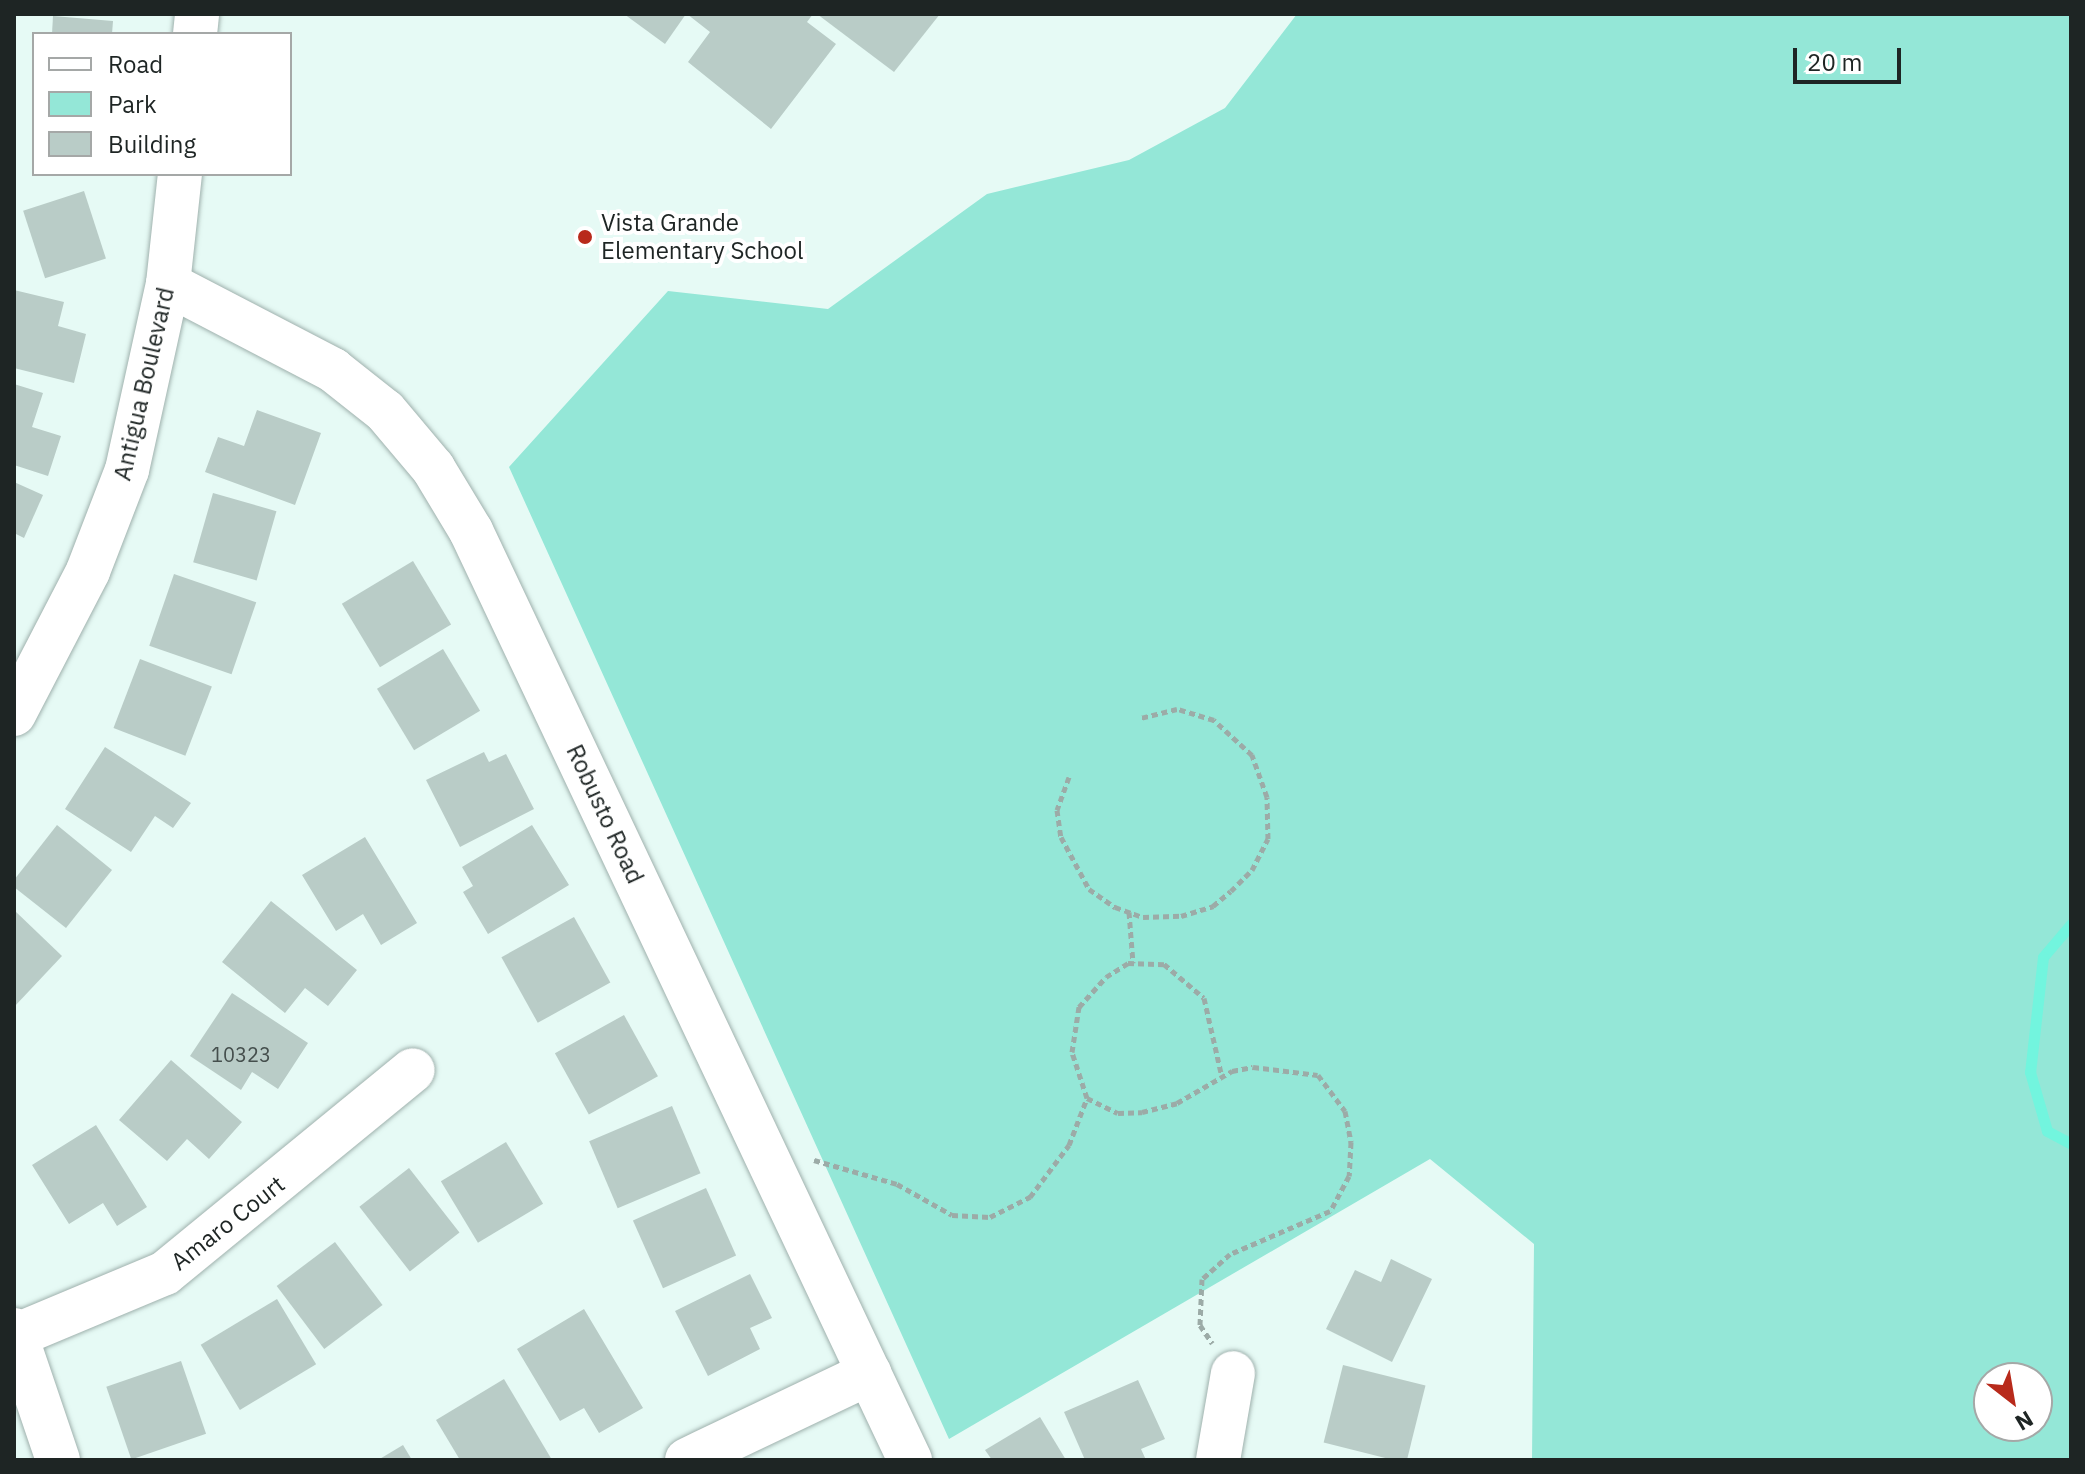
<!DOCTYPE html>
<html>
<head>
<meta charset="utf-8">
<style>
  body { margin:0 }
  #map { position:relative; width:2085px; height:1474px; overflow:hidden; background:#e6faf5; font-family:"IBM Plex Sans",sans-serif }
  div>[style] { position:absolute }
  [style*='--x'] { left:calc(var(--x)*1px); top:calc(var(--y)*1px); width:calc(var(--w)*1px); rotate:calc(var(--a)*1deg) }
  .green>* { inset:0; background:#94e7d7 }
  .stream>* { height:11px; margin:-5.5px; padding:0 5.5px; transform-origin:5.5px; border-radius:5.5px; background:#72f5de }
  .building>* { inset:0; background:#b9ccc7; transform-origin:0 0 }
  .path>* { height:5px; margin-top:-2.5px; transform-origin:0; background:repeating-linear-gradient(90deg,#9caba7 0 6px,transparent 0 10px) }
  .roads { filter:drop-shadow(0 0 2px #9fb1ad) drop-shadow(0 0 2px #9fb1ad) }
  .street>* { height:44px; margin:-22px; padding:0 22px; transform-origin:22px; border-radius:22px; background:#fff }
  .secondary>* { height:44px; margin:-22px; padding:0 22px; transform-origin:22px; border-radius:22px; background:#fff }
  .dots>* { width:22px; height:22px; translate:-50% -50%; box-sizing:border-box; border:4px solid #fff; border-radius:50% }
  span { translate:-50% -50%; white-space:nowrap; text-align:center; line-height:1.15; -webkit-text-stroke:8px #fff; paint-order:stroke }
  .number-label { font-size:20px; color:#454f4d }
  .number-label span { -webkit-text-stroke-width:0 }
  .poi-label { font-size:24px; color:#1e2524 }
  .left { translate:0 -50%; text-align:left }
  .street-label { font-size:24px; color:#1e2524 }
  .frame { position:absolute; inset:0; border:16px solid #1e2524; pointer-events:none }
  .legend { position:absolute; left:32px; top:32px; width:260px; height:144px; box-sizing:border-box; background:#fff; border:2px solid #a5a8a7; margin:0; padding:10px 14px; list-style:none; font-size:24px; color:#1e2524 }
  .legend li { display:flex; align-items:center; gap:16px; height:40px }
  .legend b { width:40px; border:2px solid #a5a8a7 }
  .north { position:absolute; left:1973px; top:1362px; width:80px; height:80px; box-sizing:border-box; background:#fff; border:2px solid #a5a8a7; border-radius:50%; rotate:149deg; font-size:22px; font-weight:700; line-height:32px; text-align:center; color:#1e2524 }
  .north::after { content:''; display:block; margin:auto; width:28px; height:36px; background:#b82a1b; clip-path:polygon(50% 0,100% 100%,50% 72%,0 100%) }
  .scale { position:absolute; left:1793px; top:48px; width:108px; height:36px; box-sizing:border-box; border:4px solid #1e2524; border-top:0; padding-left:10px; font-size:24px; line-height:28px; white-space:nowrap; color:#1e2524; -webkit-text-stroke:6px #fff; paint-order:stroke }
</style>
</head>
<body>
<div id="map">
  <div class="green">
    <div style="clip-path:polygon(evenodd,1297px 14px,2071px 14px,2071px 1460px,1532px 1460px,1534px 1244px,1430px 1159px,949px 1439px,509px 467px,668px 291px,828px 309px,987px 194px,1129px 160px,1225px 108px,1297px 14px,2037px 1378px,2037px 1426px,1989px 1426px,1989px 1378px,2037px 1378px)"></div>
  </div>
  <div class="stream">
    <div style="--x:2071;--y:924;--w:43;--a:130.3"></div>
    <div style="--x:2043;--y:957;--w:116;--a:96.4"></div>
    <div style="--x:2030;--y:1072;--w:61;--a:73.9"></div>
    <div style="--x:2047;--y:1131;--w:27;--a:28"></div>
  </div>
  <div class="building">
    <div style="clip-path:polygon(624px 14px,686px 14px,665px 44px)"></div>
    <div style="clip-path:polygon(687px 14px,813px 14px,807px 22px,836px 44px,771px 129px,688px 62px,710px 32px)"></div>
    <div style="clip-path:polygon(817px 14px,940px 14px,894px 72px)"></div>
    <div style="clip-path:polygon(53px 16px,113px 21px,112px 34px,52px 34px)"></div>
    <div style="left:84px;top:191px;width:71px;height:64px;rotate:72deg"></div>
    <div style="clip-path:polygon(14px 290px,64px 302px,58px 326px,86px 334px,74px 383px,14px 368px)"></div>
    <div style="clip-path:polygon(14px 384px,43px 393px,32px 427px,61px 436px,48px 476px,14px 465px)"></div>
    <div style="clip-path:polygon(257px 410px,321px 433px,295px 505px,205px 472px,218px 437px,244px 446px)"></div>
    <div style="clip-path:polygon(14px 482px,43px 495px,24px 538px,14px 533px)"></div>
    <div style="left:213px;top:493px;width:66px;height:72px;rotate:16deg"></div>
    <div style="left:413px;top:561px;width:74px;height:83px;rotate:59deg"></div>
    <div style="left:174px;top:574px;width:87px;height:76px;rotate:19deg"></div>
    <div style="left:443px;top:649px;width:72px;height:77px;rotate:59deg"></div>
    <div style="left:140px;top:659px;width:77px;height:74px;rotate:21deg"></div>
    <div style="clip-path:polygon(105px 747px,191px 803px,173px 828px,155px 816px,131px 852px,65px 809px)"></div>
    <div style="clip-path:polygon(484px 752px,489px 762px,506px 754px,534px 809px,460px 847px,426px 780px)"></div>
    <div style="clip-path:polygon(57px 825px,112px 870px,66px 928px,14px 887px,14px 880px)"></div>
    <div style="clip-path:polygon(532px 825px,569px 885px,488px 934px,463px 892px,473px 886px,462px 867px)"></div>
    <div style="clip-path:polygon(365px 837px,417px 923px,381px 945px,363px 914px,336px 931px,302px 875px)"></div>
    <div style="clip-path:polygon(271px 901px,357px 970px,328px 1006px,305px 988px,285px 1013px,222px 962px)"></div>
    <div style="clip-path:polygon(14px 910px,62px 956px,14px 1007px)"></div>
    <div style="left:574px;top:917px;width:75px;height:83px;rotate:61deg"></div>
    <div style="clip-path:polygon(232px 993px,308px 1043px,278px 1089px,252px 1072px,241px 1090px,190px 1056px)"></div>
    <div style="left:624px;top:1015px;width:70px;height:79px;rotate:61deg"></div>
    <div style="clip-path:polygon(171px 1060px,242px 1122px,209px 1159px,187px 1139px,167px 1161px,119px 1120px)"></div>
    <div style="left:672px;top:1106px;width:73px;height:90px;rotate:67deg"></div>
    <div style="clip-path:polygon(96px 1125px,147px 1207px,117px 1226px,103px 1203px,69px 1224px,32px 1165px)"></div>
    <div style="left:506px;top:1142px;width:72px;height:76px;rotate:59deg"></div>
    <div style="left:409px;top:1168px;width:82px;height:63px;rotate:52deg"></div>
    <div style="left:706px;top:1188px;width:74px;height:80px;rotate:66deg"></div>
    <div style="left:335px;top:1242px;width:79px;height:73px;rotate:53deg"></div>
    <div style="clip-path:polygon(1391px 1259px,1432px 1279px,1392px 1362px,1326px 1329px,1355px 1270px,1381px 1282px)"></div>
    <div style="clip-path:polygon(750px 1274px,772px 1318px,750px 1328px,760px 1349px,708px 1376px,675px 1311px)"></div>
    <div style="left:277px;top:1299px;width:76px;height:89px;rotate:59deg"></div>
    <div style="clip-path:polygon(584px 1309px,643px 1408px,599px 1433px,584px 1408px,560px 1421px,517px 1349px)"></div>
    <div style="left:181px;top:1361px;width:77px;height:79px;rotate:71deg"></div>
    <div style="left:1343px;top:1365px;width:85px;height:80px;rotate:14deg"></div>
    <div style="clip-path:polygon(504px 1379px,552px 1460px,460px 1460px,436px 1420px)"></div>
    <div style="clip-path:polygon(1138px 1380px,1165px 1439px,1141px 1449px,1146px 1460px,1085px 1460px,1064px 1412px)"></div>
    <div style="clip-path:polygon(1040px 1417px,1066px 1460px,992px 1460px,985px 1450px)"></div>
    <div style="clip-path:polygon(403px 1445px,412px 1460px,378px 1460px)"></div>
  </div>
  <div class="path">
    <div style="--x:1069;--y:777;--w:35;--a:110"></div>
    <div style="--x:1057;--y:810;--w:27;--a:82"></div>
    <div style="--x:1061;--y:837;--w:59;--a:61.7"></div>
    <div style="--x:1089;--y:889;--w:32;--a:35"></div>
    <div style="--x:1115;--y:907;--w:30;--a:20"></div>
    <div style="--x:1143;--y:917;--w:38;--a:-2"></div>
    <div style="--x:1181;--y:916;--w:34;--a:-17"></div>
    <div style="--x:1213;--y:906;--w:23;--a:-40"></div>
    <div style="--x:1231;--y:891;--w:30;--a:-45"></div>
    <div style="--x:1252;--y:870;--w:35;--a:-63"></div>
    <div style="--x:1268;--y:839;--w:42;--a:-91.4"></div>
    <div style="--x:1267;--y:797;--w:45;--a:-109.7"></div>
    <div style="--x:1252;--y:755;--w:52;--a:-137.4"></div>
    <div style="--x:1214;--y:720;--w:39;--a:-163"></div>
    <div style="--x:1177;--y:709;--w:38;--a:166"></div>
    <div style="--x:1129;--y:912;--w:51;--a:85.5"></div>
    <div style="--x:1087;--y:1098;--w:48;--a:-108.1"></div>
    <div style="--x:1072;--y:1052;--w:46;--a:-81.2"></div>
    <div style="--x:1079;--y:1007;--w:40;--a:-48"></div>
    <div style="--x:1106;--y:977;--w:26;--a:-32"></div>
    <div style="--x:1128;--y:963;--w:36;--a:2"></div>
    <div style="--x:1164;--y:964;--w:52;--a:40.4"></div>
    <div style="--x:1204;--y:998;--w:81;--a:77.2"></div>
    <div style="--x:814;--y:1160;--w:86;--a:16.1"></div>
    <div style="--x:897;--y:1184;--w:63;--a:29.4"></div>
    <div style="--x:952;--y:1215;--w:38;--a:3"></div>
    <div style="--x:990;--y:1217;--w:45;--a:-26.6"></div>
    <div style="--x:1030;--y:1197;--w:65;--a:-53.1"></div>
    <div style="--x:1069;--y:1145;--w:50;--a:-69"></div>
    <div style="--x:1087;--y:1098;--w:34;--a:26"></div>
    <div style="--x:1118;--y:1113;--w:24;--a:-2"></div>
    <div style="--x:1142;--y:1112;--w:36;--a:-14"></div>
    <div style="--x:1177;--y:1103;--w:64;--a:-30.2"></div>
    <div style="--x:1232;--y:1071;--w:21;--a:-11"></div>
    <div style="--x:1253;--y:1067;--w:65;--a:7"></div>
    <div style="--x:1318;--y:1075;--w:45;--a:53.1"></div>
    <div style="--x:1345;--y:1111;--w:32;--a:79"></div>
    <div style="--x:1351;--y:1142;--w:34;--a:93"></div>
    <div style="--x:1349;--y:1176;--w:40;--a:118"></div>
    <div style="--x:1330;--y:1211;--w:109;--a:156.7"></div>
    <div style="--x:1230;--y:1254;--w:38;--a:138"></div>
    <div style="--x:1202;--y:1279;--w:46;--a:92.5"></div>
    <div style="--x:1200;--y:1325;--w:22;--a:56"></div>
  </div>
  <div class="roads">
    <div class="street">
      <div style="--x:168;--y:284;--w:186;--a:27.5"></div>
      <div style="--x:333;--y:370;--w:66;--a:38.3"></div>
      <div style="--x:385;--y:411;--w:75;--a:49.9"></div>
      <div style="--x:433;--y:468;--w:74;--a:58.9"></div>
      <div style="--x:471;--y:531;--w:1028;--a:64.71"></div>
      <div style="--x:14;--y:1330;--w:137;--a:71.3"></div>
      <div style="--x:17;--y:1335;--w:160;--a:-22.7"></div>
      <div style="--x:165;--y:1273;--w:320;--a:-39.3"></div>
      <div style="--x:687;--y:1460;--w:202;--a:-25.5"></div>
      <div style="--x:1218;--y:1460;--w:88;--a:-80.2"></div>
    </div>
    <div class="secondary">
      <div style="--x:195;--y:34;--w:20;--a:-84"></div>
      <div style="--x:14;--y:714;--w:161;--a:-62.6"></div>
      <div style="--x:88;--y:571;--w:108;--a:-68.9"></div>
      <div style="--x:127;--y:470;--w:190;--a:-77.6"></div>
      <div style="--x:168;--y:284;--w:111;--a:-83.8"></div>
    </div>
  </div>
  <div class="dots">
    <div style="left:585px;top:237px;background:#b82a1b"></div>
  </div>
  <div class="number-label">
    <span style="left:241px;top:1054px">10323</span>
  </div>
  <div class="poi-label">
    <span class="left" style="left:601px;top:237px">Vista Grande<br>Elementary School</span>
  </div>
  <div class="street-label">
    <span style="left:144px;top:384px;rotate:-77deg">Antigua Boulevard</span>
    <span style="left:605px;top:814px;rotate:65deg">Robusto Road</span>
    <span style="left:228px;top:1223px;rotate:-38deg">Amaro Court</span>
  </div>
  <div class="frame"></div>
  <ul class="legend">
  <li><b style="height:10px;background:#fff"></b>Road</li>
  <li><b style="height:22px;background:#94e7d7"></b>Park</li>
  <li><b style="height:22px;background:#b9ccc7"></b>Building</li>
  </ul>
  <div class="north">N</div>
  <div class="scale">20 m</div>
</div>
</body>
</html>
